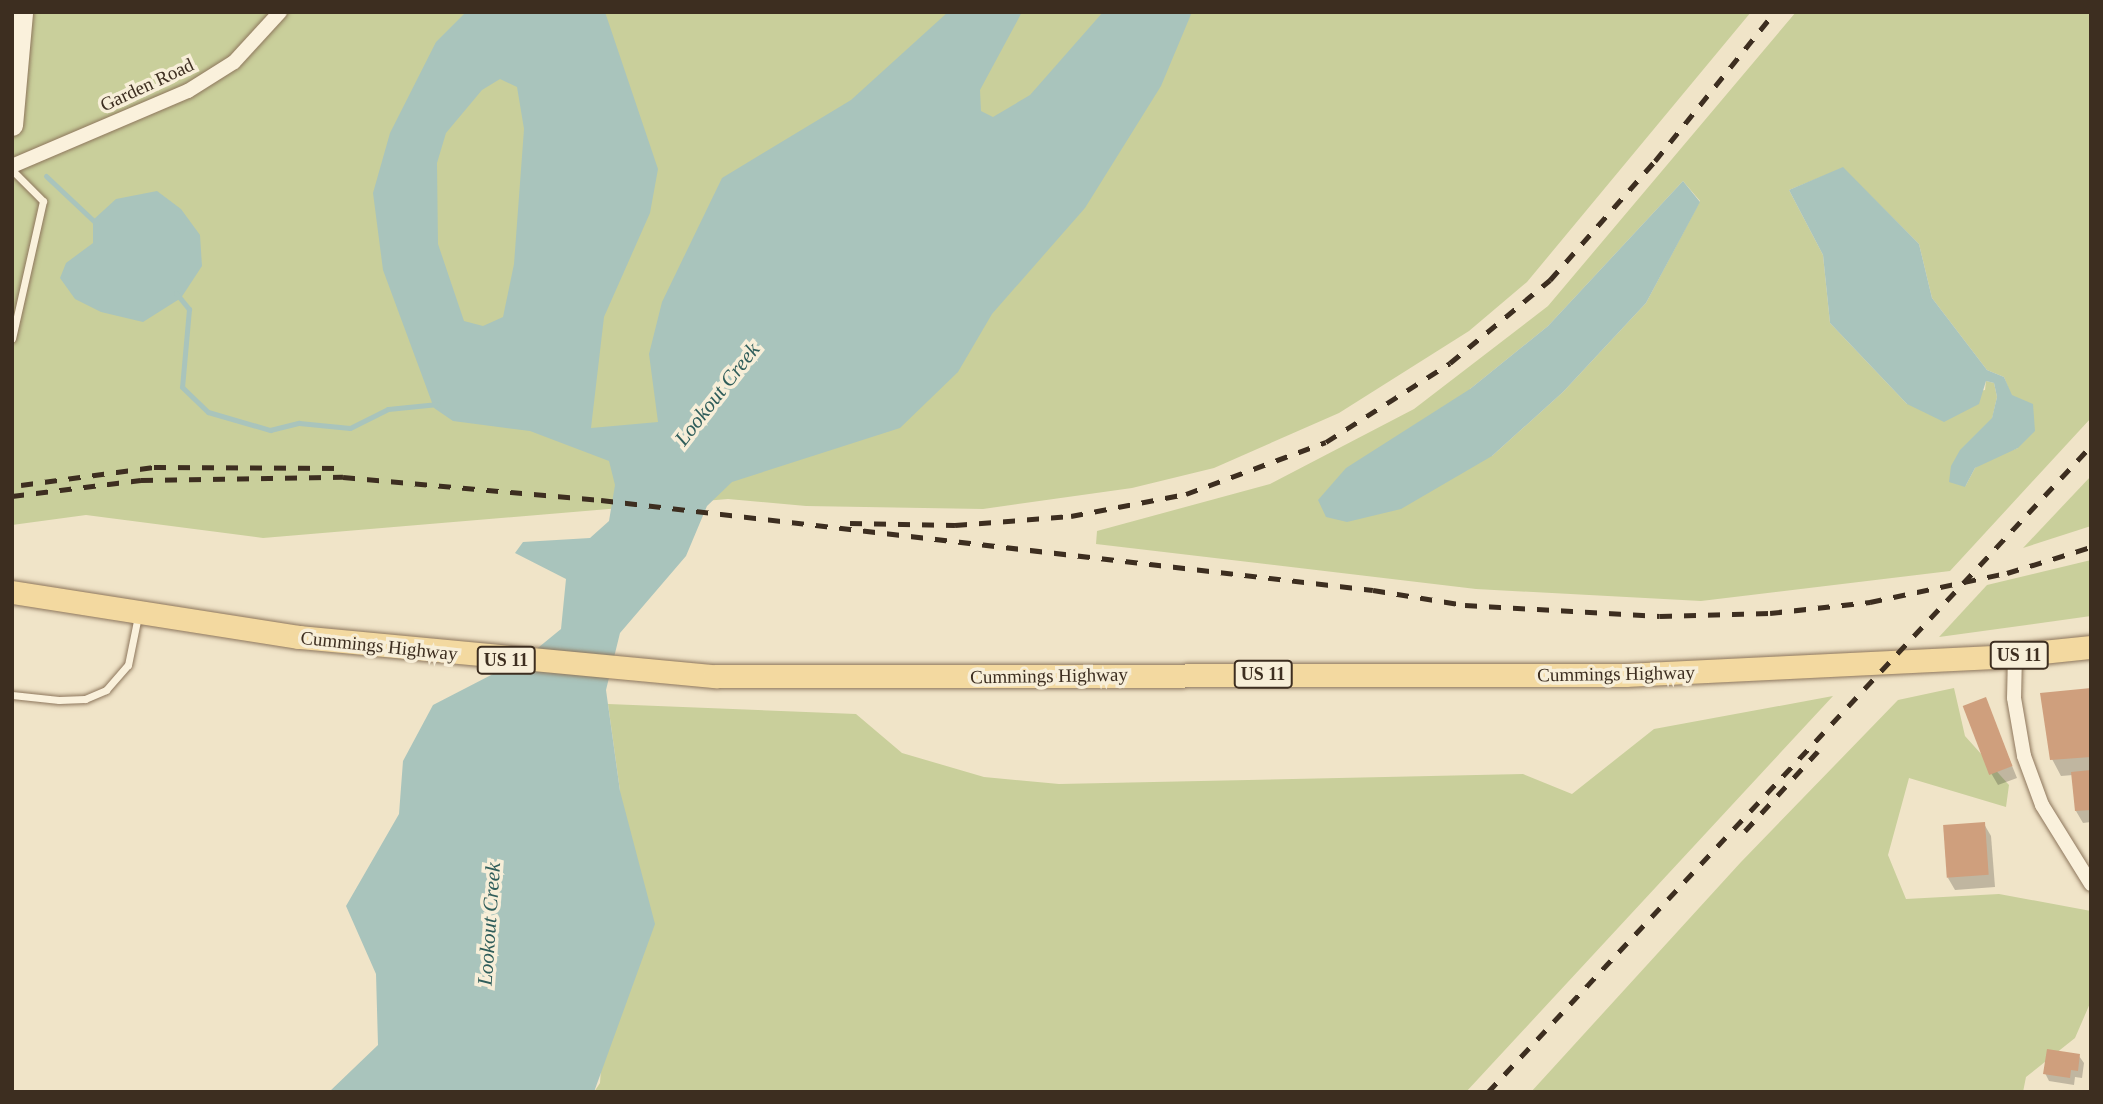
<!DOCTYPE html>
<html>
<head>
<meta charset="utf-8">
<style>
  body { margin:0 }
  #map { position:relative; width:2103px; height:1104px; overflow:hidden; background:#f0e4c8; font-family:"Times New Roman",serif }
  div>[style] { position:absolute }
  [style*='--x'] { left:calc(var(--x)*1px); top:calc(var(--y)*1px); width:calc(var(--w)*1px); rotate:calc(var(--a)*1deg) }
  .green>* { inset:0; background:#c9cf9b }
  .water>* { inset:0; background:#a9c4bc }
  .shadow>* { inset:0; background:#0003 }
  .stream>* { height:5px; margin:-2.5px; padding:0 2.5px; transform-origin:2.5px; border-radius:2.5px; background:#a9c4bc }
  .building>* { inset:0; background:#cf9f7d; transform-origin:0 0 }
  .roads { filter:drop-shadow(0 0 2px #8d765c) drop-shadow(0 0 2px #8d765c) }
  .lane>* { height:7px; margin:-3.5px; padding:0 3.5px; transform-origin:3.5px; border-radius:3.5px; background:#faf1dc }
  .street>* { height:14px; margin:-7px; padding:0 7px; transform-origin:7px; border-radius:7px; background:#faf1dc }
  .secondary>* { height:21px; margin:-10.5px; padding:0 10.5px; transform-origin:10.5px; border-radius:10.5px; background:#faf1dc }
  .primary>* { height:23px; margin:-11.5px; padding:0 11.5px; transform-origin:11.5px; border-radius:11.5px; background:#f3d9a0 }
  .rail>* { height:5px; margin-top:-2.5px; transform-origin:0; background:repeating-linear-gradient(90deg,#3d2e20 0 12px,transparent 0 24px) }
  span { translate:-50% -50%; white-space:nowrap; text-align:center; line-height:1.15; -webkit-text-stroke:7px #f7eed8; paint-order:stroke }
  .shield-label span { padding:2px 5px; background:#f7eed8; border:2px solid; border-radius:5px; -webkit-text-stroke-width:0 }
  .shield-label { font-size:18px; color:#3d2e20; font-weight:700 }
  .street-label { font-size:19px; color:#3d2e20 }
  .water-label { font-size:21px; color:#2f5d5a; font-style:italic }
  .frame { position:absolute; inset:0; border:14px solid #3d2e20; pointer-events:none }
</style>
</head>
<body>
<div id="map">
  <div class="green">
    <div style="clip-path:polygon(12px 12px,1751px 12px,1527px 282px,1469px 331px,1339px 413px,1214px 468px,1132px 488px,983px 509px,806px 506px,728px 499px,263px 538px,86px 515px,12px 525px)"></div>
    <div style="clip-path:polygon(evenodd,1796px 12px,2091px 12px,2091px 418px,1950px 571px,1701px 601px,1476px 589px,1096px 544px,1097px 531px,1270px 484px,1414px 409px,1548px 306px,1796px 12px,1843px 168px,1919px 244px,1932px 298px,1987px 370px,2004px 377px,2011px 395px,2018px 448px,1988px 459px,1975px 468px,1965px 487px,1981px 430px,1992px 419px,1997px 397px,1994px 383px,1986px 381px,1985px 390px,1907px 404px,1830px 323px,1823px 255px,1789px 190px,1843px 168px,1796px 12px,1683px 181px,1700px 201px,1646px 303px,1563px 392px,1492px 456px,1470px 389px,1548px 326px,1683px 181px)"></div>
    <div style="clip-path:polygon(2091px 476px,2091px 526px,2023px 548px)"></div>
    <div style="clip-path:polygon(2091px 560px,2091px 616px,1939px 637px,1987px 585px)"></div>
    <div style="clip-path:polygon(1954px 688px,1965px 736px,2009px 785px,2006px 807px,1909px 778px,1888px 855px,1906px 899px,1999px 894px,2091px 911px,2091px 1001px,2075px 1038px,2026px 1077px,2023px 1092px,1531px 1092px,1741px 862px,1898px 700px)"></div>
    <div style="clip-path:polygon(1833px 696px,1466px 1092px,594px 1092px,600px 1083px,620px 791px,608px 704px,856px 714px,902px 753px,984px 777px,1059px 784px,1523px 774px,1572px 794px,1654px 729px)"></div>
  </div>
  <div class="water">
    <div style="clip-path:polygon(evenodd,466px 12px,605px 12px,658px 169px,650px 213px,604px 317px,591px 428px,658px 422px,649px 354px,662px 302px,722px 178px,851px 100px,948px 12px,1022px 12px,980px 90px,981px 111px,993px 117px,1030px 95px,1103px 12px,1192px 12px,1161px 86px,1085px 208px,992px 314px,958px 372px,900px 428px,732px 482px,707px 506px,686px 556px,620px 633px,606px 690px,620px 791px,655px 924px,594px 1092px,329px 1092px,378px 1045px,376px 974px,346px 906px,399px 814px,403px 761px,433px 705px,528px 656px,561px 629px,566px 579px,515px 553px,523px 542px,590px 538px,609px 521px,615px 485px,609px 461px,530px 431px,453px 421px,434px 408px,383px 270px,373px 193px,390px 133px,436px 42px,466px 12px,500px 79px,517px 87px,524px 129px,514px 264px,503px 317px,483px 326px,464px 321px,438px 244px,437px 163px,446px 133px,482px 90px,500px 79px)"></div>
    <div style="clip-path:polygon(1843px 167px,1919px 244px,1932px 298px,1987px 370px,2004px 377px,2012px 395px,2033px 404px,2035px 431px,2018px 448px,1975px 468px,1965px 487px,1949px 482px,1951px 466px,1960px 450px,1992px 418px,1997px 397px,1994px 383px,1986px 381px,1979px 404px,1944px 422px,1907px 404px,1830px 323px,1823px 255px,1789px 190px)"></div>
    <div style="clip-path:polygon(1683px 181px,1700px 202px,1646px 303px,1563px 392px,1492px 456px,1401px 509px,1347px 522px,1326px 517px,1318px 500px,1346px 468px,1470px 389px,1548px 326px)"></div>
    <div style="clip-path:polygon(157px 191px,181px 209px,200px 235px,202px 266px,181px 298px,143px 322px,101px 312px,75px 299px,60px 278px,66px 263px,93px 243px,93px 220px,116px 199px)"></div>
  </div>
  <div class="shadow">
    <div style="clip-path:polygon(2091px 689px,2091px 822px,2083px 823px,2076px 811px,2073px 775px,2061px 776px,2052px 759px)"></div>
    <div style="clip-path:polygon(1985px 699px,2017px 778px,1998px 785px,1991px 773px)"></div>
    <div style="clip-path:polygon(1984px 824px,1991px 836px,1995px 887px,1955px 890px,1948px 878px)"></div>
    <div style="clip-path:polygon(2079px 1056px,2084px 1063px,2082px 1078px,2075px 1077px,2074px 1085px,2049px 1081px,2045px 1073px)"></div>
  </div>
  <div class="stream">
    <div style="--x:46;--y:176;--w:70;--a:43.3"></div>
    <div style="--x:176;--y:293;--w:21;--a:51"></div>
    <div style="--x:189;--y:309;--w:78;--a:95.1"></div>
    <div style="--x:182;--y:387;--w:36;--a:44"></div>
    <div style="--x:208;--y:412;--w:65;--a:16.2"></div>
    <div style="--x:270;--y:430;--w:30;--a:-14"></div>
    <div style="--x:299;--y:423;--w:51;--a:5.6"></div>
    <div style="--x:350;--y:428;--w:42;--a:-26.6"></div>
    <div style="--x:388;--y:409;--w:50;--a:-5.7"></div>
  </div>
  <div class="building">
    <div style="clip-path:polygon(2091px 688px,2091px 757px,2050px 760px,2040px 693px)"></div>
    <div style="left:1986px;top:697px;width:74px;height:25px;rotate:69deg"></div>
    <div style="clip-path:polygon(2091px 770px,2091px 810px,2075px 811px,2071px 772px)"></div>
    <div style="left:1985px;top:822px;width:53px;height:42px;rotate:86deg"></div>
    <div style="clip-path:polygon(2047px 1049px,2080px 1054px,2078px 1071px,2071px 1070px,2070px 1078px,2043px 1074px)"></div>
  </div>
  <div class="roads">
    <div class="lane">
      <div style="--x:12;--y:170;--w:44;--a:45"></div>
      <div style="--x:43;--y:201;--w:141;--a:102.7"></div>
      <div style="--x:12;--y:695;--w:47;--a:6.1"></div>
      <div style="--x:59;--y:700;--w:26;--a:-2"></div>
      <div style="--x:85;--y:699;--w:23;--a:-23"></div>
      <div style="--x:106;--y:690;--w:33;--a:-49"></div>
      <div style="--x:128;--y:665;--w:50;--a:-78.5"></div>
    </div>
    <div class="street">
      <div style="--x:12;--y:166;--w:191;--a:-23.1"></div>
      <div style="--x:188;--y:91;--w:54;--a:-32.2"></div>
      <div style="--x:234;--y:62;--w:68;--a:-47.4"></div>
      <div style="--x:2015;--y:655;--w:43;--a:91.3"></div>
      <div style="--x:2014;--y:698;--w:59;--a:80.2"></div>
      <div style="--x:2024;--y:756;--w:52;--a:69.8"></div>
      <div style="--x:2042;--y:805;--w:93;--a:58.2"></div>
    </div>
    <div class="secondary">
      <div style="--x:12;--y:125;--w:113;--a:-84.9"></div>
    </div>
    <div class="primary">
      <div style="--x:12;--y:592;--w:291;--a:8.9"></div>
      <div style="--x:299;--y:637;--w:418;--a:5.4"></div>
      <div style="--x:715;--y:676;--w:910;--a:-0.06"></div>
      <div style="--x:1625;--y:675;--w:369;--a:-2.8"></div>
      <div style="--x:1994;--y:657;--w:98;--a:-5.9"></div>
    </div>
  </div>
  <div class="rail">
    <div style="--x:21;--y:485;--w:134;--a:-7.7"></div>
    <div style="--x:154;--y:467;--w:191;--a:0.3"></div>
    <div style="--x:12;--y:496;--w:130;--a:-7.1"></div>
    <div style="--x:141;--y:480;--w:202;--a:-0.9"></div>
    <div style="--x:343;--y:477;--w:259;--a:5.1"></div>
    <div style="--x:601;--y:500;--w:777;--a:6.65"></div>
    <div style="--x:1373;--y:590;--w:93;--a:9.3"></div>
    <div style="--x:1465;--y:605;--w:195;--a:3.2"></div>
    <div style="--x:1660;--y:616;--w:110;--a:-1.6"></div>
    <div style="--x:1770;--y:613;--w:101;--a:-6.3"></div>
    <div style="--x:1870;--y:602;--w:140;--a:-12"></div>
    <div style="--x:2007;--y:573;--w:88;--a:-17.2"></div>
    <div style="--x:850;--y:523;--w:105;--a:1.1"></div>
    <div style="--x:955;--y:525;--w:116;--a:-4.4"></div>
    <div style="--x:1071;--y:516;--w:117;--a:-10.8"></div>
    <div style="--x:1186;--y:494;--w:149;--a:-20.4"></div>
    <div style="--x:1326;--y:442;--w:147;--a:-32.5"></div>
    <div style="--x:1450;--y:363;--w:130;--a:-39.7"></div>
    <div style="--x:1550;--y:280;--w:159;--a:-48.6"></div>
    <div style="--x:1655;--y:161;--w:191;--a:-51.2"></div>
    <div style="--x:1745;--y:831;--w:108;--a:-47.6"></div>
    <div style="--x:1488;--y:1092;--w:884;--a:-46.97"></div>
  </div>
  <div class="shield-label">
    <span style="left:2019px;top:655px">US 11</span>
    <span style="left:506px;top:660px">US 11</span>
    <span style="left:1263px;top:674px">US 11</span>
  </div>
  <div class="street-label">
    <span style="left:147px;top:85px;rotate:-25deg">Garden Road</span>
    <span style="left:379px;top:646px;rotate:6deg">Cummings Highway</span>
    <span style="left:1616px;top:674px;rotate:-1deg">Cummings Highway</span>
    <span style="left:1049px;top:676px;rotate:-1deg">Cummings Highway</span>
  </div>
  <div class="water-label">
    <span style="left:717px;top:394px;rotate:-52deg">Lookout Creek</span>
    <span style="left:489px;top:924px;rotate:-86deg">Lookout Creek</span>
  </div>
  <div class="frame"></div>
</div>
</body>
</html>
